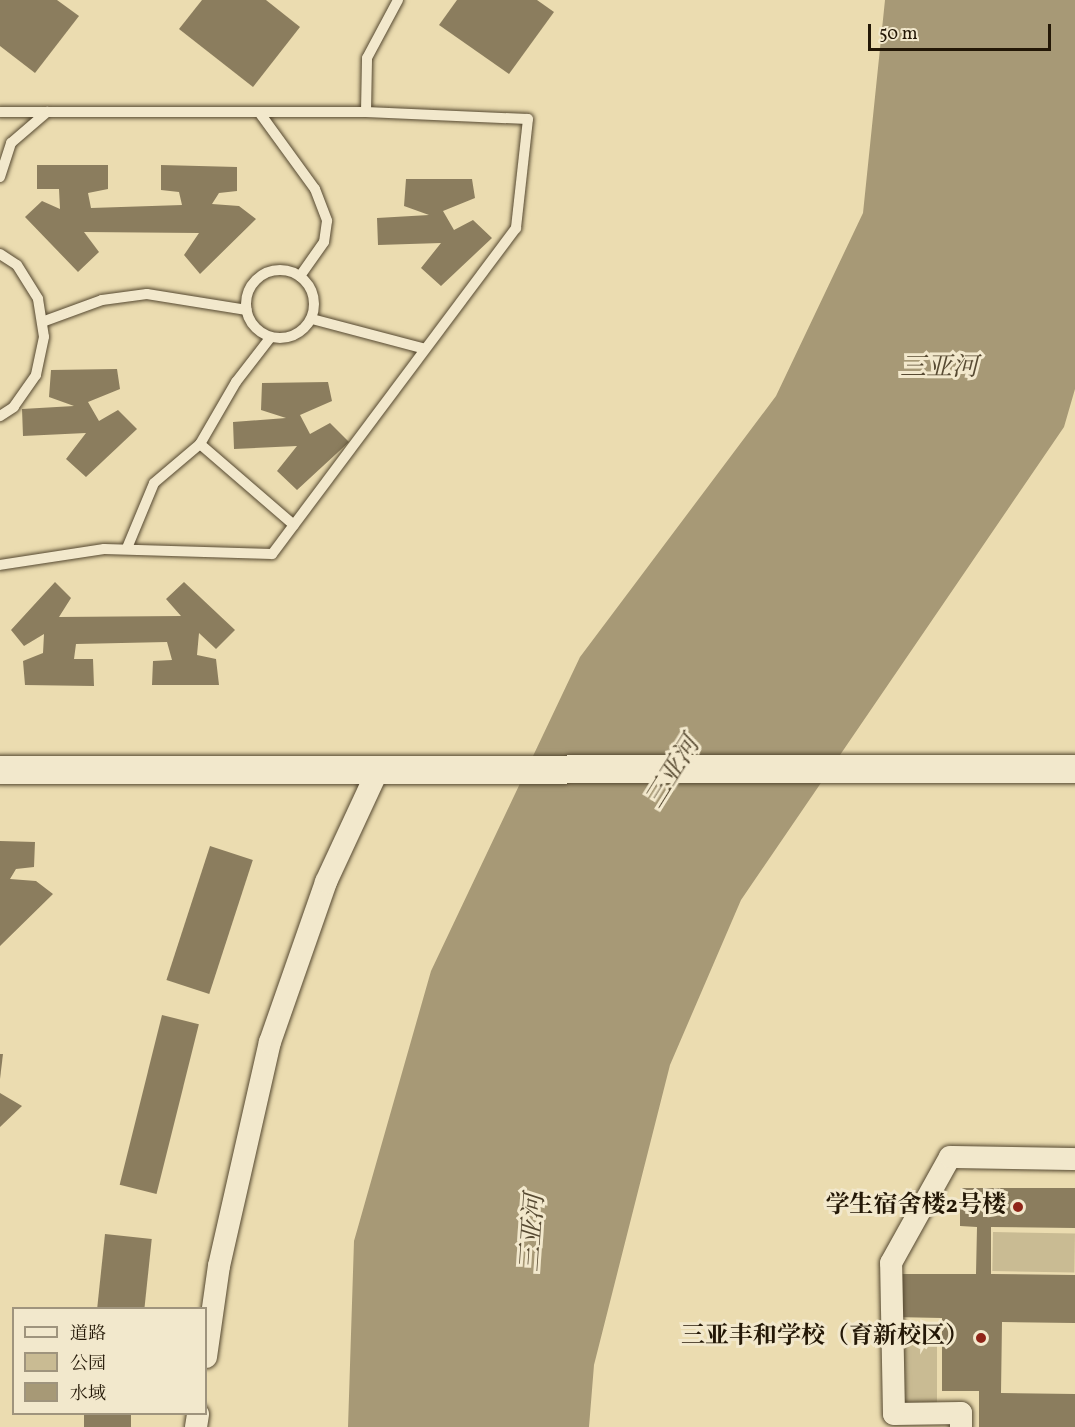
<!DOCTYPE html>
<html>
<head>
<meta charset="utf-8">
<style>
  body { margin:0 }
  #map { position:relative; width:1075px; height:1427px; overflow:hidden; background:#ebdcb0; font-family:Vollkorn,"Noto Serif SC",serif }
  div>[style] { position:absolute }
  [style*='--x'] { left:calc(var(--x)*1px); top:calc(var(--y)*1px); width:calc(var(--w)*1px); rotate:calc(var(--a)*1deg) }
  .green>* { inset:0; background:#c9bb93; transform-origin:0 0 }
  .water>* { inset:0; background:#a79976 }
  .building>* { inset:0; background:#8b7d5e; transform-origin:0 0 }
  .roads { filter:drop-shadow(0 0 2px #554830) drop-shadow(0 0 2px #554830) }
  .service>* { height:10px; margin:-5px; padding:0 5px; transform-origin:5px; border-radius:5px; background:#f2e8cc }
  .service>.ring { margin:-5px; padding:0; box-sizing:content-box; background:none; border:10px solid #f2e8cc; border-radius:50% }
  .minor>* { height:22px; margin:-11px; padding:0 11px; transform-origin:11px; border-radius:11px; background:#f2e8cc }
  .tertiary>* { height:28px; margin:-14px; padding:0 14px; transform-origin:14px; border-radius:14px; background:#f2e8cc }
  .dots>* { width:16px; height:16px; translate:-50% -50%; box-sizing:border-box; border:3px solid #f2e8cc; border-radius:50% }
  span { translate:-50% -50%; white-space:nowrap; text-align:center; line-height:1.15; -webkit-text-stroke:6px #f2e8cc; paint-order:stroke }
  .poi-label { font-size:24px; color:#231706; font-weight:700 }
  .right { translate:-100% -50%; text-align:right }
  .water-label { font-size:26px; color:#584b33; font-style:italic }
  .legend { position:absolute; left:12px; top:1307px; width:195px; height:108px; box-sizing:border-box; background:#f2e8cc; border:2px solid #9f947d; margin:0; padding:8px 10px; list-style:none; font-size:18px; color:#231706 }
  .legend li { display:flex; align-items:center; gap:12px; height:30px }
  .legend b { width:30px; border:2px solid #9f947d }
  .scale { position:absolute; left:868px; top:24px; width:183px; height:27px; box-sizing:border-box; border:3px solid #231706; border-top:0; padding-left:8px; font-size:18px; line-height:21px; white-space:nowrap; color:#231706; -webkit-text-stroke:4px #f2e8cc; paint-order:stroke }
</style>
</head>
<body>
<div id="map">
  <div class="green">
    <div style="left:993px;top:1232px;width:82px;height:39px;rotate:1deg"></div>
    <div style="left:890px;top:1324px;width:47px;height:82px"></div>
  </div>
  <div class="water">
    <div style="clip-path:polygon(885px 0,1075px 0,1075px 389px,1064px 427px,741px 900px,670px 1065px,594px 1365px,589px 1427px,348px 1427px,354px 1241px,431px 971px,580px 657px,776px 396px,863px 213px)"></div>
  </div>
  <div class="building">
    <div style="clip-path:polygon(0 0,57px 0,79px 16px,35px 73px,0 46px)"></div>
    <div style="clip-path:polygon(202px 0,266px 0,300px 27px,253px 87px,179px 29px)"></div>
    <div style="clip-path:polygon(457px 0,537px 0,554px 12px,509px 74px,439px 25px)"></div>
    <div style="clip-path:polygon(37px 165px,108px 165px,108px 189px,88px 193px,91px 208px,182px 205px,179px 192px,161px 190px,161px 165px,237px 167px,237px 191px,219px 193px,212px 204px,239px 206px,256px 219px,200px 274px,184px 255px,199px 233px,84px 232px,99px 252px,78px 272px,25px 217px,42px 201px,60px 209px,59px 189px,37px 189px)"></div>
    <div style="clip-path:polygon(406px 179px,472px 179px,475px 198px,443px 211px,454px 230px,473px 220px,492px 238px,441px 286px,421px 268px,441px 243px,378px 245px,377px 218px,429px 215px,404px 206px)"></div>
    <div style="clip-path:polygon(117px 369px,120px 389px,88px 402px,99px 421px,118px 410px,137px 429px,86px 477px,66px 459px,86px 433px,23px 436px,22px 409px,74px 406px,49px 397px,51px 370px)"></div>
    <div style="clip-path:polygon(328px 382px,332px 401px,300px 415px,310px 434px,330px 423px,349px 442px,297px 490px,277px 471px,297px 446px,234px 449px,233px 422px,286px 418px,261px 410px,262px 383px)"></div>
    <div style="clip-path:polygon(55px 582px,71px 598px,59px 617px,181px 616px,166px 599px,184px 582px,235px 630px,216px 649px,199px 633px,197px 655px,216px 659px,219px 685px,152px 685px,153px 661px,172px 660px,167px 642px,76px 644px,74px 659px,93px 659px,94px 686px,25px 685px,23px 661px,43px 653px,44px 634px,24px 646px,11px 630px)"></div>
    <div style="clip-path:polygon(0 841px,35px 842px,34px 867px,16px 869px,10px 879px,36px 881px,53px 894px,0 946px)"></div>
    <div style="left:210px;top:846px;width:45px;height:141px;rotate:18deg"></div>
    <div style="left:162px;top:1015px;width:38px;height:175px;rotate:14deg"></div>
    <div style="clip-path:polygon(0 1054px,3px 1054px,0 1079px)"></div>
    <div style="clip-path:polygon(0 1093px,22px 1106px,0 1127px)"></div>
    <div style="clip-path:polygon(960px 1188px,1075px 1188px,1075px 1228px,991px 1227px,991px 1274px,1075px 1275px,1075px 1323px,1002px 1322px,1001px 1393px,1075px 1394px,1075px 1427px,979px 1427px,979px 1391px,942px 1391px,942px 1318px,893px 1317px,894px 1274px,976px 1274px,977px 1227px,960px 1226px)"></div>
    <div style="left:105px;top:1234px;width:47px;height:75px;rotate:6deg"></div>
    <div style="left:84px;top:1414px;width:47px;height:13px"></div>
  </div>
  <div class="roads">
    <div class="service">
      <div style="--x:0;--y:112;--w:366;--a:0"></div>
      <div style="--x:366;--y:112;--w:162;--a:2.5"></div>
      <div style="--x:528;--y:119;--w:110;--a:96.3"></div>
      <div style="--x:516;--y:228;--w:407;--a:126.8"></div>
      <div style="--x:272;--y:554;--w:168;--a:-178.3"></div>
      <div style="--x:104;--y:549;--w:105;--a:171.3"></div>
      <div style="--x:259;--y:112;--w:95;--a:54"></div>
      <div style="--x:315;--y:189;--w:34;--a:69"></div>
      <div style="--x:327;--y:221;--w:21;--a:98"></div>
      <div style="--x:324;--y:242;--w:42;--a:125.2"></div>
      <div style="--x:366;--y:112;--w:54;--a:-88.9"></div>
      <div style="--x:367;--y:58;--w:66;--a:-61.9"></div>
      <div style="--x:0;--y:177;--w:36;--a:-72"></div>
      <div style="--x:11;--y:143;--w:48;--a:-40.7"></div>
      <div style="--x:0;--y:254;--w:20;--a:33"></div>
      <div style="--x:17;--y:265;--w:40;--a:58"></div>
      <div style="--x:38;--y:299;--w:38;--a:81"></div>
      <div style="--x:44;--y:337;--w:39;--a:102"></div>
      <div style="--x:36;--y:375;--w:39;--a:125"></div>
      <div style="--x:14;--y:407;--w:17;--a:147"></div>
      <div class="ring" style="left:246px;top:270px;width:58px;height:58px"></div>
      <div style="--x:312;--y:319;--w:114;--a:14.8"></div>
      <div style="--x:42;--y:322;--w:64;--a:-20.1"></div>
      <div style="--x:102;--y:300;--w:45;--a:-7.6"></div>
      <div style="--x:147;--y:294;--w:101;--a:9.1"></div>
      <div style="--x:200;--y:444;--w:124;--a:40.8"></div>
      <div style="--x:127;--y:548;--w:70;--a:-67.4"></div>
      <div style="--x:154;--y:483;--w:60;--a:-40.3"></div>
      <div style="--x:200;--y:444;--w:72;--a:-59.9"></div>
      <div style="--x:236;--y:382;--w:56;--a:-52.3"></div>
    </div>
    <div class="minor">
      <div style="--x:206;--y:1357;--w:92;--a:-81.9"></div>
      <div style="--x:219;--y:1266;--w:230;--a:-77.2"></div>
      <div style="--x:270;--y:1042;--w:170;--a:-70.7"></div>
      <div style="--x:326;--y:882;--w:123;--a:-65.1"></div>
      <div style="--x:196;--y:1427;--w:13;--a:-81"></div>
      <div style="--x:961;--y:1427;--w:14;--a:-90"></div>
      <div style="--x:961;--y:1413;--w:67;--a:179.1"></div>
      <div style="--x:894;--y:1414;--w:151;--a:-91.1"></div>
      <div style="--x:891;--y:1263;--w:121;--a:-60.9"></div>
      <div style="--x:950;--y:1157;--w:125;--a:0.9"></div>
    </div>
    <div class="tertiary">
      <div style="--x:0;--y:770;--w:1075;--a:-0.05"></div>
    </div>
  </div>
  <div class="dots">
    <div style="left:1018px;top:1207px;background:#8f2418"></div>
    <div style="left:981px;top:1338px;background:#8f2418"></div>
  </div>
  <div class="poi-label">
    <span class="right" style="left:1006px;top:1207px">学生宿舍楼2号楼</span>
    <span class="right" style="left:969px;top:1338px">三亚丰和学校（育新校区）</span>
  </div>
  <div class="water-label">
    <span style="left:939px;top:369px">三亚河</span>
    <span style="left:674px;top:773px;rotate:-58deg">三亚河</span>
    <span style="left:534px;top:1233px;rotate:-86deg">三亚河</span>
  </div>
  <ul class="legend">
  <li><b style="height:8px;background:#f2e8cc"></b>道路</li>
  <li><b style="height:16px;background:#c9bb93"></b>公园</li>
  <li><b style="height:16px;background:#a79976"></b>水域</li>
  </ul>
  <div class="scale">50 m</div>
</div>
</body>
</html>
